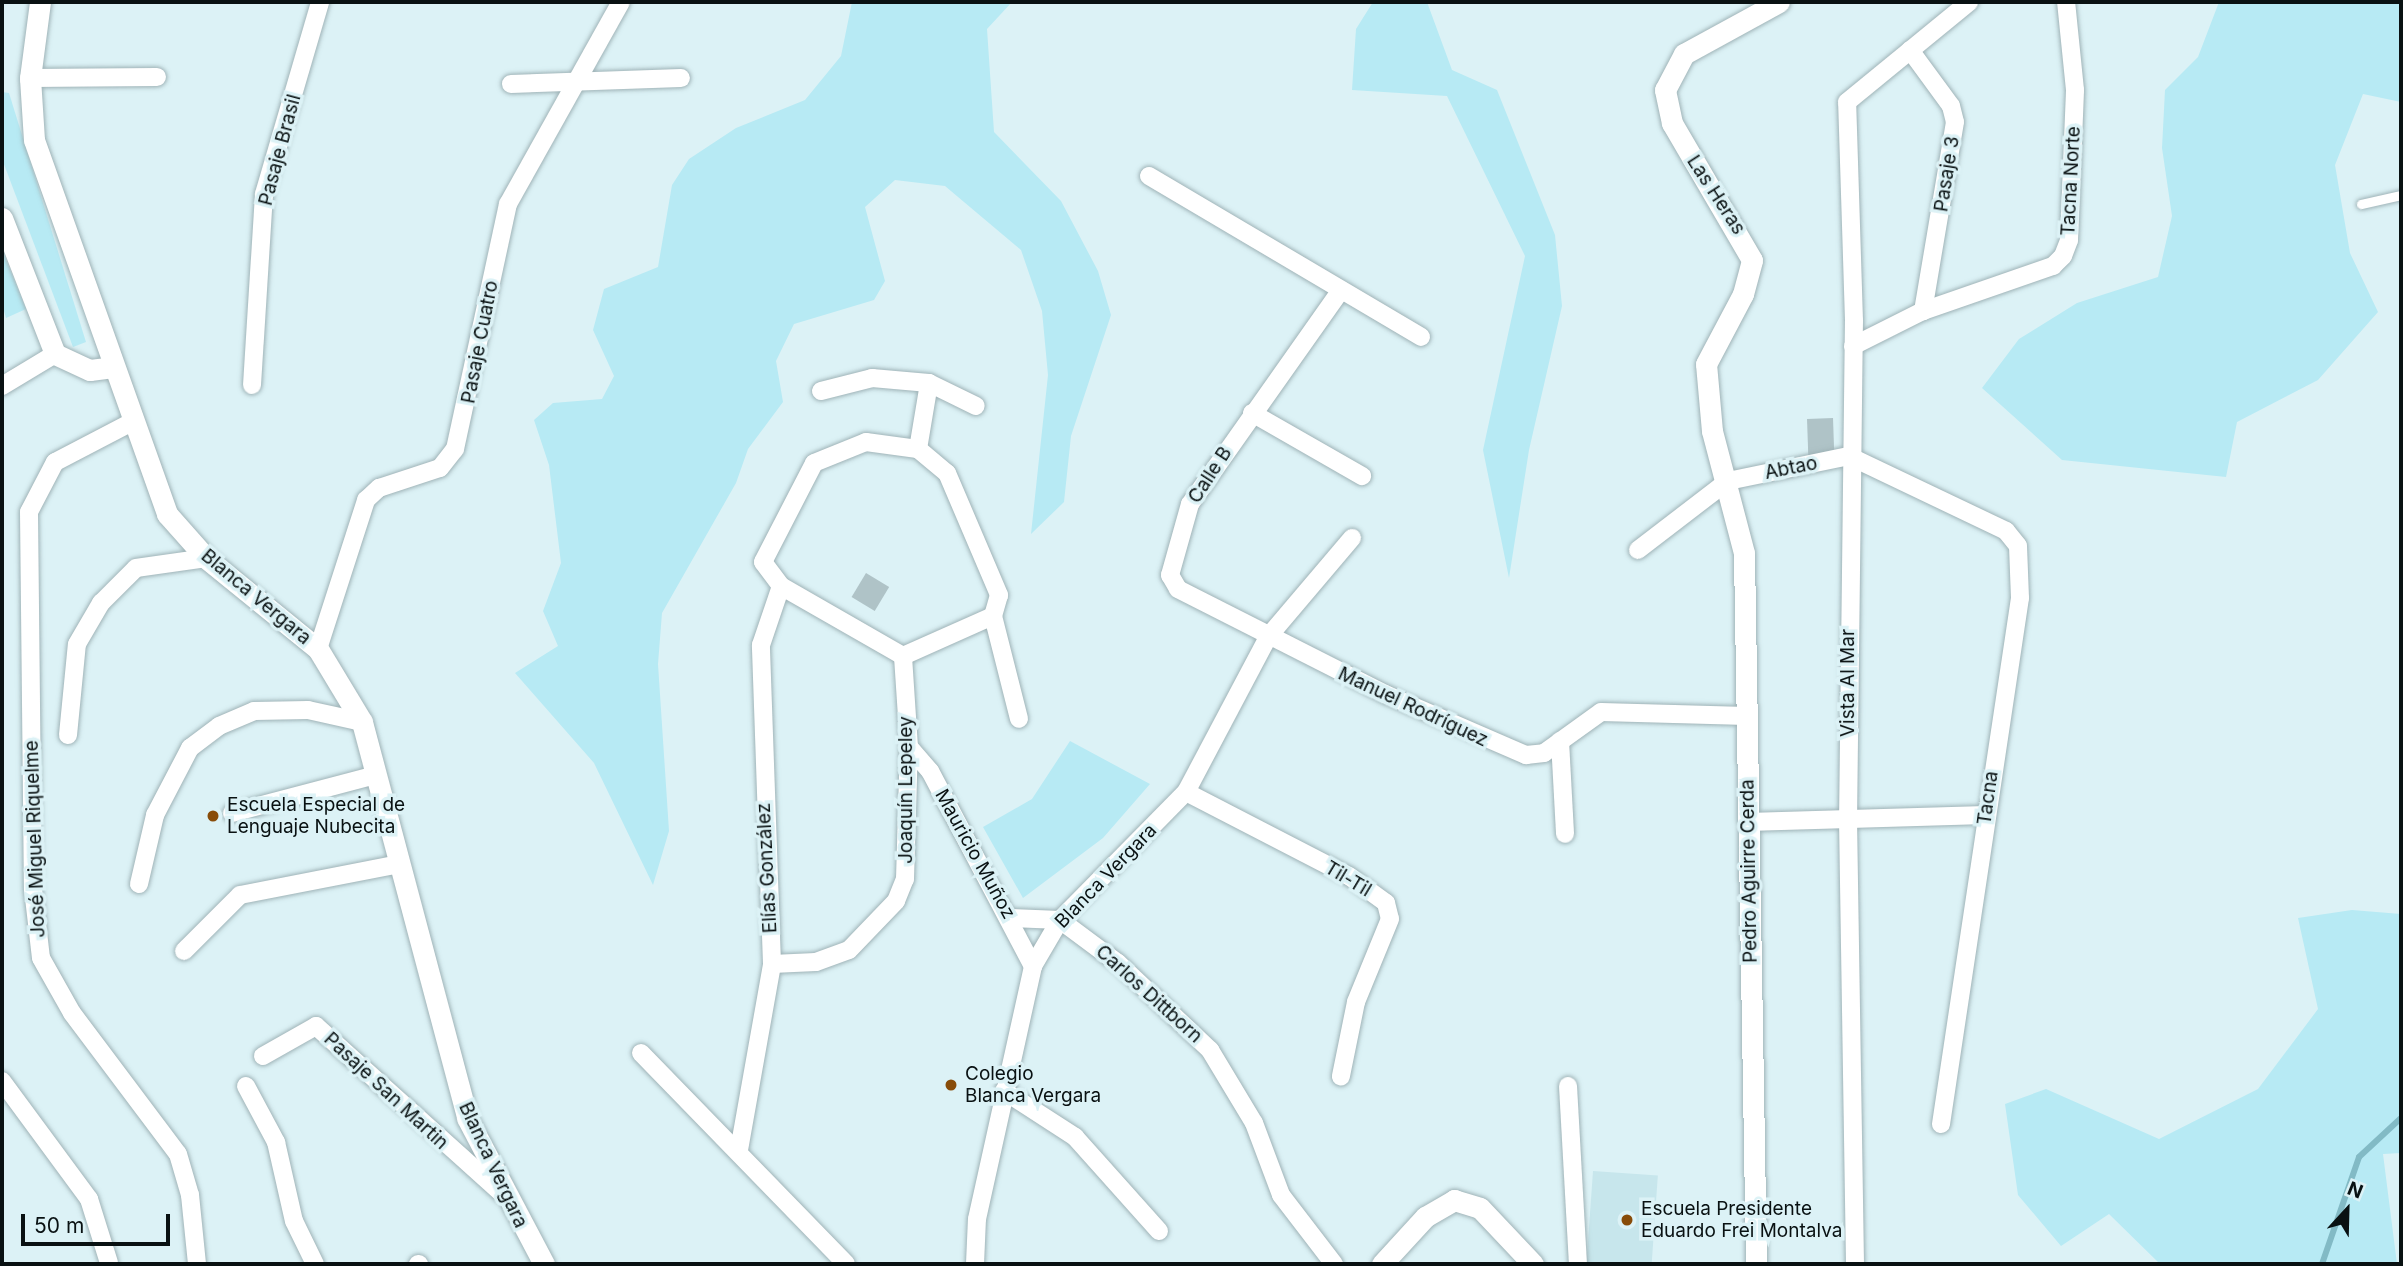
<!DOCTYPE html>
<html>
<head>
<meta charset="utf-8">
<style>
  body { margin:0 }
  #map { position:relative; width:2403px; height:1266px; overflow:hidden; background:#dcf2f6; font-family:Inter,sans-serif }
  div>[style] { position:absolute }
  [style*='--x'] { left:calc(var(--x)*1px); top:calc(var(--y)*1px); width:calc(var(--w)*1px); rotate:calc(var(--a)*1deg) }
  .built>* { inset:0; background:#c7e6ec; transform-origin:0 0 }
  .green>* { inset:0; background:#b7eaf4 }
  .stream>* { height:6px; margin:-3px; padding:0 3px; transform-origin:3px; border-radius:3px; background:#82bac5 }
  .building>* { inset:0; background:#afc3c7; transform-origin:0 0 }
  .roads { filter:drop-shadow(0 0 2px #9fb3b7) drop-shadow(0 0 2px #9fb3b7) }
  .service>* { height:9px; margin:-4.5px; padding:0 4.5px; transform-origin:4.5px; border-radius:4.5px; background:#fff }
  .minor>* { height:18px; margin:-9px; padding:0 9px; transform-origin:9px; border-radius:9px; background:#fff }
  .tertiary>* { height:21px; margin:-10.5px; padding:0 10.5px; transform-origin:10.5px; border-radius:10.5px; background:#fff }
  .dots>* { width:19px; height:19px; translate:-50% -50%; box-sizing:border-box; border:4px solid #dcf2f6; border-radius:50% }
  span { translate:-50% -50%; white-space:nowrap; text-align:center; line-height:1.15; -webkit-text-stroke:7px #dcf2f6; paint-order:stroke }
  .street-label { font-size:19px; color:#091112 }
  .poi-label { font-size:19px; color:#091112 }
  .left { translate:0 -50%; text-align:left }
  .frame { position:absolute; inset:0; border:4px solid #091112; pointer-events:none }
  .north { position:absolute; left:2312px; top:1175px; width:70px; height:70px; -webkit-text-stroke:5px #dcf2f6; paint-order:stroke; rotate:22deg; font-size:19px; font-weight:700; line-height:28px; text-align:center; color:#091112 }
  .north::after { content:''; display:block; margin:auto; width:24px; height:32px; background:#091112; clip-path:polygon(50% 0,100% 100%,50% 72%,0 100%) }
  .scale { position:absolute; left:21px; top:1214px; width:149px; height:32px; box-sizing:border-box; border:4px solid #091112; border-top:0; padding-left:9px; font-size:21px; line-height:24px; white-space:nowrap; color:#091112; -webkit-text-stroke:5px #dcf2f6; paint-order:stroke }
</style>
</head>
<body>
<div id="map">
  <div class="built">
    <div style="left:1593px;top:1171px;width:65px;height:93px;rotate:4deg"></div>
  </div>
  <div class="green">
    <div style="clip-path:polygon(852px 2px,1012px 2px,987px 29px,994px 132px,1061px 201px,1098px 271px,1111px 315px,1071px 436px,1064px 502px,1031px 534px,1048px 375px,1042px 311px,1021px 250px,945px 186px,895px 180px,865px 207px,885px 281px,874px 300px,794px 324px,776px 361px,783px 402px,748px 449px,736px 483px,662px 613px,658px 664px,669px 831px,653px 885px,594px 763px,515px 673px,558px 646px,543px 611px,561px 563px,549px 465px,534px 420px,553px 403px,602px 399px,614px 376px,593px 330px,604px 289px,658px 267px,672px 185px,689px 159px,736px 128px,805px 100px,841px 56px)"></div>
    <div style="clip-path:polygon(1373px 2px,1427px 2px,1452px 70px,1497px 90px,1555px 235px,1562px 306px,1529px 450px,1509px 578px,1483px 450px,1525px 256px,1447px 96px,1352px 90px,1356px 29px)"></div>
    <div style="clip-path:polygon(2219px 2px,2401px 2px,2401px 102px,2363px 94px,2335px 165px,2350px 253px,2378px 312px,2318px 380px,2237px 422px,2226px 477px,2062px 460px,1982px 388px,2019px 339px,2077px 303px,2158px 277px,2172px 216px,2162px 148px,2165px 90px,2198px 57px)"></div>
    <div style="clip-path:polygon(2px 92px,9px 93px,86px 342px,73px 347px,2px 159px)"></div>
    <div style="clip-path:polygon(2px 250px,26px 309px,6px 318px,2px 304px)"></div>
    <div style="clip-path:polygon(1070px 741px,1150px 784px,1103px 838px,1023px 898px,983px 827px,1032px 799px)"></div>
    <div style="clip-path:polygon(2352px 910px,2401px 914px,2401px 1153px,2383px 1154px,2397px 1264px,2160px 1264px,2109px 1214px,2061px 1246px,2018px 1195px,2005px 1104px,2046px 1089px,2159px 1139px,2258px 1089px,2318px 1009px,2298px 918px)"></div>
  </div>
  <div class="stream">
    <div style="--x:2322;--y:1264;--w:113;--a:-70.9"></div>
    <div style="--x:2359;--y:1157;--w:57;--a:-42.9"></div>
  </div>
  <div class="building">
    <div style="left:1833px;top:418px;width:38px;height:26px;rotate:88deg"></div>
    <div style="left:866px;top:573px;width:27px;height:28px;rotate:31deg"></div>
  </div>
  <div class="roads">
    <div class="service">
      <div style="--x:2361;--y:204;--w:41;--a:-12.7"></div>
    </div>
    <div class="minor">
      <div style="--x:1910;--y:50;--w:69;--a:53.8"></div>
      <div style="--x:1951;--y:106;--w:16;--a:76"></div>
      <div style="--x:1955;--y:122;--w:192;--a:99.6"></div>
      <div style="--x:30;--y:78;--w:127;--a:-0.5"></div>
      <div style="--x:511;--y:84;--w:170;--a:-2"></div>
      <div style="--x:1149;--y:176;--w:316;--a:30.6"></div>
      <div style="--x:1341;--y:290;--w:262;--a:125.2"></div>
      <div style="--x:1190;--y:504;--w:74;--a:105.7"></div>
      <div style="--x:1170;--y:575;--w:16;--a:60"></div>
      <div style="--x:1178;--y:589;--w:232;--a:26.9"></div>
      <div style="--x:1385;--y:694;--w:154;--a:23.4"></div>
      <div style="--x:1526;--y:755;--w:18;--a:-6"></div>
      <div style="--x:1544;--y:753;--w:70;--a:-35.7"></div>
      <div style="--x:1601;--y:712;--w:146;--a:1.6"></div>
      <div style="--x:1853;--y:346;--w:78;--a:-26.6"></div>
      <div style="--x:1923;--y:311;--w:138;--a:-19.1"></div>
      <div style="--x:2053;--y:266;--w:14;--a:-45"></div>
      <div style="--x:2063;--y:256;--w:17;--a:-69"></div>
      <div style="--x:2069;--y:240;--w:150;--a:-87.7"></div>
      <div style="--x:2075;--y:90;--w:88;--a:-95.8"></div>
      <div style="--x:252;--y:385;--w:191;--a:-86.4"></div>
      <div style="--x:264;--y:194;--w:200;--a:-73.7"></div>
      <div style="--x:2;--y:386;--w:62;--a:-31.1"></div>
      <div style="--x:821;--y:391;--w:53;--a:-14.3"></div>
      <div style="--x:872;--y:378;--w:57;--a:5"></div>
      <div style="--x:929;--y:383;--w:52;--a:26.1"></div>
      <div style="--x:1252;--y:413;--w:127;--a:29.8"></div>
      <div style="--x:132;--y:422;--w:87;--a:152.5"></div>
      <div style="--x:55;--y:462;--w:56;--a:117.5"></div>
      <div style="--x:29;--y:512;--w:377;--a:89.4"></div>
      <div style="--x:33;--y:889;--w:69;--a:83.4"></div>
      <div style="--x:41;--y:958;--w:63;--a:60.6"></div>
      <div style="--x:72;--y:1013;--w:176;--a:53.1"></div>
      <div style="--x:178;--y:1154;--w:43;--a:73.7"></div>
      <div style="--x:190;--y:1195;--w:69;--a:84.2"></div>
      <div style="--x:918;--y:449;--w:67;--a:-80.5"></div>
      <div style="--x:1638;--y:550;--w:113;--a:-37.5"></div>
      <div style="--x:1728;--y:481;--w:124;--a:-11.7"></div>
      <div style="--x:1849;--y:456;--w:174;--a:25.5"></div>
      <div style="--x:2006;--y:531;--w:19;--a:51"></div>
      <div style="--x:2018;--y:546;--w:52;--a:87.8"></div>
      <div style="--x:2020;--y:598;--w:532;--a:98.54"></div>
      <div style="--x:318;--y:649;--w:157;--a:-72.1"></div>
      <div style="--x:366;--y:500;--w:18;--a:-43"></div>
      <div style="--x:379;--y:488;--w:64;--a:-18.2"></div>
      <div style="--x:440;--y:468;--w:24;--a:-52"></div>
      <div style="--x:455;--y:449;--w:251;--a:-77.8"></div>
      <div style="--x:508;--y:204;--w:231;--a:-60.8"></div>
      <div style="--x:903;--y:656;--w:141;--a:-150.2"></div>
      <div style="--x:781;--y:586;--w:30;--a:-127"></div>
      <div style="--x:763;--y:562;--w:111;--a:-62.7"></div>
      <div style="--x:814;--y:463;--w:56;--a:-22"></div>
      <div style="--x:866;--y:442;--w:52;--a:7.7"></div>
      <div style="--x:918;--y:449;--w:38;--a:40"></div>
      <div style="--x:947;--y:473;--w:133;--a:66.9"></div>
      <div style="--x:999;--y:595;--w:22;--a:106"></div>
      <div style="--x:993;--y:616;--w:106;--a:75.8"></div>
      <div style="--x:903;--y:656;--w:98;--a:-24"></div>
      <div style="--x:68;--y:735;--w:91;--a:-84.4"></div>
      <div style="--x:77;--y:644;--w:48;--a:-59.7"></div>
      <div style="--x:101;--y:603;--w:49;--a:-45"></div>
      <div style="--x:136;--y:568;--w:71;--a:-8.1"></div>
      <div style="--x:1560;--y:741;--w:93;--a:86.9"></div>
      <div style="--x:909;--y:747;--w:32;--a:49"></div>
      <div style="--x:930;--y:771;--w:221;--a:62.2"></div>
      <div style="--x:1186;--y:792;--w:183;--a:27.3"></div>
      <div style="--x:1349;--y:876;--w:46;--a:36.1"></div>
      <div style="--x:1386;--y:903;--w:16;--a:76"></div>
      <div style="--x:1390;--y:919;--w:90;--a:112.3"></div>
      <div style="--x:1356;--y:1002;--w:76;--a:101.5"></div>
      <div style="--x:232;--y:813;--w:149;--a:-14.8"></div>
      <div style="--x:1748;--y:822;--w:237;--a:-1.7"></div>
      <div style="--x:139;--y:884;--w:71;--a:-76.9"></div>
      <div style="--x:155;--y:815;--w:76;--a:-62.4"></div>
      <div style="--x:190;--y:748;--w:36;--a:-37"></div>
      <div style="--x:219;--y:726;--w:38;--a:-23"></div>
      <div style="--x:254;--y:711;--w:54;--a:-1.1"></div>
      <div style="--x:308;--y:710;--w:55;--a:12.5"></div>
      <div style="--x:1011;--y:918;--w:49;--a:2.3"></div>
      <div style="--x:1060;--y:920;--w:72;--a:36.6"></div>
      <div style="--x:1118;--y:963;--w:127;--a:43.4"></div>
      <div style="--x:1210;--y:1050;--w:85;--a:58.9"></div>
      <div style="--x:1254;--y:1123;--w:77;--a:69.4"></div>
      <div style="--x:1281;--y:1195;--w:87;--a:52.5"></div>
      <div style="--x:184;--y:951;--w:79;--a:-45"></div>
      <div style="--x:240;--y:895;--w:158;--a:-11"></div>
      <div style="--x:772;--y:964;--w:44;--a:-2.6"></div>
      <div style="--x:816;--y:962;--w:35;--a:-20"></div>
      <div style="--x:849;--y:950;--w:68;--a:-46.2"></div>
      <div style="--x:896;--y:901;--w:24;--a:-68"></div>
      <div style="--x:905;--y:879;--w:132;--a:-88.3"></div>
      <div style="--x:909;--y:747;--w:91;--a:-93.8"></div>
      <div style="--x:641;--y:1053;--w:294;--a:45.8"></div>
      <div style="--x:263;--y:1056;--w:61;--a:-29.5"></div>
      <div style="--x:316;--y:1026;--w:253;--a:42"></div>
      <div style="--x:2;--y:1081;--w:147;--a:53.6"></div>
      <div style="--x:89;--y:1199;--w:67;--a:72.6"></div>
      <div style="--x:246;--y:1086;--w:64;--a:61.8"></div>
      <div style="--x:276;--y:1142;--w:81;--a:77.2"></div>
      <div style="--x:294;--y:1221;--w:48;--a:64"></div>
      <div style="--x:1568;--y:1086;--w:178;--a:86.8"></div>
      <div style="--x:1004;--y:1091;--w:85;--a:32.9"></div>
      <div style="--x:1075;--y:1137;--w:126;--a:48.2"></div>
      <div style="--x:739;--y:1150;--w:189;--a:-79.9"></div>
      <div style="--x:772;--y:964;--w:319;--a:-92"></div>
      <div style="--x:761;--y:645;--w:62;--a:-71.3"></div>
      <div style="--x:418;--y:1264;--w:1;--a:0"></div>
      <div style="--x:975;--y:1264;--w:45;--a:-87.5"></div>
      <div style="--x:977;--y:1219;--w:259;--a:-77.5"></div>
      <div style="--x:1033;--y:966;--w:53;--a:-59.6"></div>
      <div style="--x:1060;--y:920;--w:180;--a:-45.5"></div>
      <div style="--x:1186;--y:792;--w:175;--a:-62.1"></div>
      <div style="--x:1268;--y:637;--w:130;--a:-49.7"></div>
      <div style="--x:1855;--y:1264;--w:441;--a:-90.9"></div>
      <div style="--x:1848;--y:823;--w:502;--a:-89.32"></div>
      <div style="--x:1854;--y:321;--w:219;--a:-91.8"></div>
      <div style="--x:1847;--y:102;--w:158;--a:-39.3"></div>
    </div>
    <div class="tertiary">
      <div style="--x:40;--y:2;--w:77;--a:97.5"></div>
      <div style="--x:30;--y:78;--w:62;--a:86.3"></div>
      <div style="--x:34;--y:140;--w:397;--a:70.4"></div>
      <div style="--x:167;--y:514;--w:59;--a:48.4"></div>
      <div style="--x:206;--y:558;--w:144;--a:39.1"></div>
      <div style="--x:318;--y:649;--w:85;--a:58.9"></div>
      <div style="--x:362;--y:722;--w:410;--a:75.1"></div>
      <div style="--x:467;--y:1118;--w:165;--a:62.2"></div>
      <div style="--x:2;--y:218;--w:146;--a:68.7"></div>
      <div style="--x:55;--y:354;--w:38;--a:25"></div>
      <div style="--x:90;--y:370;--w:23;--a:-7"></div>
      <div style="--x:1382;--y:1264;--w:64;--a:-47.5"></div>
      <div style="--x:1425;--y:1217;--w:34;--a:-30"></div>
      <div style="--x:1454;--y:1200;--w:27;--a:17"></div>
      <div style="--x:1480;--y:1208;--w:77;--a:46.6"></div>
      <div style="--x:1756;--y:1264;--w:711;--a:-90.97"></div>
      <div style="--x:1744;--y:553;--w:126;--a:-104.7"></div>
      <div style="--x:1712;--y:431;--w:67;--a:-95.1"></div>
      <div style="--x:1706;--y:364;--w:79;--a:-62.1"></div>
      <div style="--x:1743;--y:294;--w:35;--a:-75"></div>
      <div style="--x:1752;--y:260;--w:159;--a:-120.3"></div>
      <div style="--x:1672;--y:123;--w:34;--a:-102"></div>
      <div style="--x:1665;--y:90;--w:41;--a:-62.2"></div>
      <div style="--x:1684;--y:54;--w:108;--a:-28.7"></div>
    </div>
  </div>
  <div class="dots">
    <div style="left:213px;top:816px;background:#884c09"></div>
    <div style="left:951px;top:1085px;background:#884c09"></div>
    <div style="left:1627px;top:1220px;background:#884c09"></div>
  </div>
  <div class="street-label">
    <span style="left:280px;top:150px;rotate:-75deg">Pasaje Brasil</span>
    <span style="left:1947px;top:174px;rotate:-81deg">Pasaje 3</span>
    <span style="left:2071px;top:181px;rotate:-87deg">Tacna Norte</span>
    <span style="left:1716px;top:195px;rotate:57deg">Las Heras</span>
    <span style="left:480px;top:342px;rotate:-79deg">Pasaje Cuatro</span>
    <span style="left:1791px;top:468px;rotate:-11deg">Abtao</span>
    <span style="left:1210px;top:475px;rotate:-57deg">Calle B</span>
    <span style="left:256px;top:597px;rotate:40deg">Blanca Vergara</span>
    <span style="left:1848px;top:683px;rotate:-90deg">Vista Al Mar</span>
    <span style="left:1413px;top:707px;rotate:25deg">Manuel Rodríguez</span>
    <span style="left:906px;top:790px;rotate:-90deg">Joaquín Lepeley</span>
    <span style="left:1988px;top:798px;rotate:-82deg">Tacna</span>
    <span style="left:35px;top:839px;rotate:-92deg">José Miguel Riquelme</span>
    <span style="left:975px;top:854px;rotate:61deg">Mauricio Muñoz</span>
    <span style="left:767px;top:868px;rotate:-93deg">Elías González</span>
    <span style="left:1749px;top:871px;rotate:-91deg">Pedro Aguirre Cerda</span>
    <span style="left:1106px;top:876px;rotate:-46deg">Blanca Vergara</span>
    <span style="left:1348px;top:879px;rotate:31deg">Til-Til</span>
    <span style="left:1149px;top:994px;rotate:42deg">Carlos Dittborn</span>
    <span style="left:386px;top:1091px;rotate:43deg">Pasaje San Martin</span>
    <span style="left:493px;top:1165px;rotate:65deg">Blanca Vergara</span>
  </div>
  <div class="poi-label">
    <span class="left" style="left:227px;top:816px">Escuela Especial de<br>Lenguaje Nubecita</span>
    <span class="left" style="left:965px;top:1085px">Colegio<br>Blanca Vergara</span>
    <span class="left" style="left:1641px;top:1220px">Escuela Presidente<br>Eduardo Frei Montalva</span>
  </div>
  <div class="frame"></div>
  <div class="north">N</div>
  <div class="scale">50 m</div>
</div>
</body>
</html>
